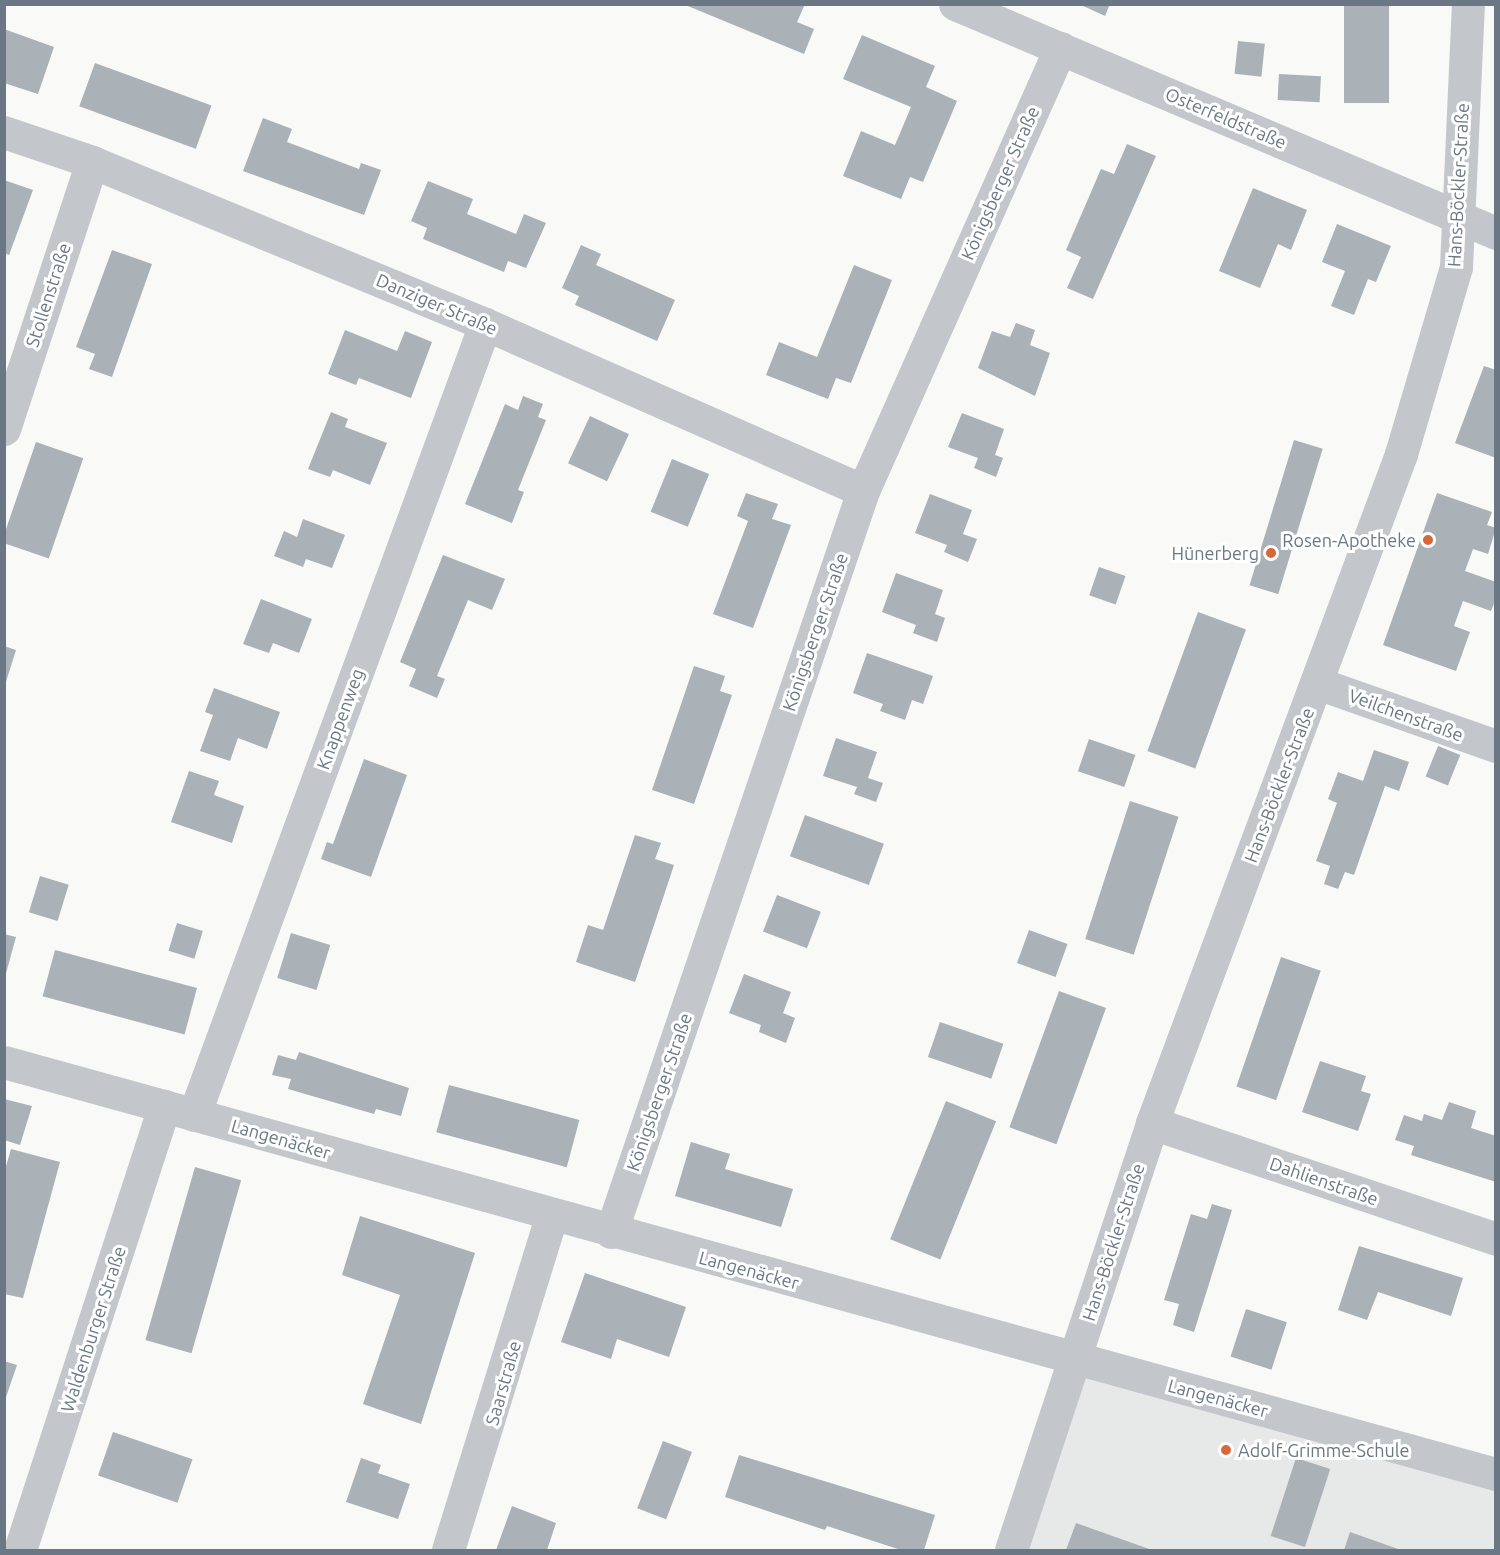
<!DOCTYPE html>
<html>
<head>
<meta charset="utf-8">
<style>
  body { margin:0 }
  #map { position:relative; width:1500px; height:1555px; overflow:hidden; background:#f9f9f7; font-family:Ubuntu,sans-serif }
  div>[style] { position:absolute }
  [style*='--x'] { left:calc(var(--x)*1px); top:calc(var(--y)*1px); width:calc(var(--w)*1px); rotate:calc(var(--a)*1deg) }
  .built>* { inset:0; background:#e7e8e8 }
  .building>* { inset:0; background:#aab1b7; transform-origin:0 0 }
  .minor>* { height:33px; margin:-16.5px; padding:0 16.5px; transform-origin:16.5px; border-radius:16.5px; background:#c3c6ca }
  .dots>* { width:16px; height:16px; translate:-50% -50%; box-sizing:border-box; border:3px solid #fff; border-radius:50% }
  span { translate:-50% -50%; white-space:nowrap; text-align:center; line-height:1.15; -webkit-text-stroke:6px #fff; paint-order:stroke }
  .street-label { font-size:18px; color:#6a7886 }
  .poi-label { font-size:18px; color:#6a7886 }
  .right { translate:-100% -50%; text-align:right }
  .left { translate:0 -50%; text-align:left }
  .frame { position:absolute; inset:0; border:6px solid #6a7886; pointer-events:none }
</style>
</head>
<body>
<div id="map">
  <div class="built">
    <div style="clip-path:polygon(1075px 1359px,1495px 1474px,1495px 1550px,1011px 1550px)"></div>
  </div>
  <div class="building">
    <div style="clip-path:polygon(683px 4px,805px 4px,797px 22px,814px 29px,804px 54px)"></div>
    <div style="clip-path:polygon(1079px 4px,1110px 4px,1105px 16px)"></div>
    <div style="left:1344px;top:4px;width:45px;height:99px"></div>
    <div style="clip-path:polygon(4px 29px,54px 47px,38px 94px,4px 83px)"></div>
    <div style="clip-path:polygon(862px 35px,935px 66px,926px 87px,957px 101px,923px 182px,910px 177px,901px 199px,843px 176px,861px 131px,895px 145px,911px 107px,843px 79px)"></div>
    <div style="left:1238px;top:41px;width:27px;height:33px;rotate:6deg"></div>
    <div style="left:95px;top:63px;width:124px;height:46px;rotate:20deg"></div>
    <div style="left:1279px;top:74px;width:42px;height:26px;rotate:3deg"></div>
    <div style="clip-path:polygon(263px 118px,292px 129px,287px 142px,359px 169px,361px 163px,381px 170px,364px 215px,243px 171px)"></div>
    <div style="clip-path:polygon(1127px 144px,1156px 156px,1093px 299px,1067px 288px,1081px 257px,1066px 250px,1101px 169px,1114px 174px)"></div>
    <div style="clip-path:polygon(4px 180px,33px 190px,9px 255px,4px 253px)"></div>
    <div style="clip-path:polygon(428px 181px,473px 199px,467px 214px,516px 234px,524px 214px,546px 223px,526px 268px,508px 261px,504px 272px,423px 239px,427px 228px,411px 221px)"></div>
    <div style="clip-path:polygon(1253px 188px,1307px 210px,1291px 250px,1278px 244px,1260px 288px,1219px 271px)"></div>
    <div style="clip-path:polygon(1337px 224px,1391px 246px,1376px 282px,1368px 279px,1354px 315px,1331px 306px,1345px 271px,1322px 262px)"></div>
    <div style="clip-path:polygon(581px 245px,601px 254px,596px 265px,675px 300px,657px 341px,575px 305px,579px 296px,562px 288px)"></div>
    <div style="clip-path:polygon(112px 250px,152px 264px,112px 377px,89px 369px,95px 354px,76px 347px)"></div>
    <div style="clip-path:polygon(854px 265px,892px 280px,851px 383px,836px 378px,828px 399px,766px 375px,779px 342px,817px 357px)"></div>
    <div style="clip-path:polygon(1016px 323px,1035px 330px,1030px 345px,1050px 353px,1035px 396px,978px 368px,992px 331px,1010px 337px)"></div>
    <div style="clip-path:polygon(345px 330px,397px 351px,405px 331px,432px 342px,411px 398px,359px 378px,356px 385px,328px 374px)"></div>
    <div style="clip-path:polygon(1484px 366px,1496px 370px,1496px 458px,1455px 443px)"></div>
    <div style="clip-path:polygon(523px 396px,543px 404px,538px 417px,546px 420px,518px 490px,524px 492px,512px 523px,465px 504px,505px 404px,518px 410px)"></div>
    <div style="clip-path:polygon(331px 412px,348px 419px,345px 427px,387px 443px,370px 485px,333px 470px,330px 477px,308px 469px)"></div>
    <div style="clip-path:polygon(962px 413px,1004px 429px,995px 455px,1003px 458px,996px 477px,974px 468px,978px 458px,948px 447px)"></div>
    <div style="left:590px;top:416px;width:43px;height:52px;rotate:25deg"></div>
    <div style="left:1294px;top:440px;width:30px;height:152px;rotate:17deg"></div>
    <div style="left:36px;top:442px;width:50px;height:106px;rotate:19deg"></div>
    <div style="left:672px;top:459px;width:40px;height:57px;rotate:22deg"></div>
    <div style="clip-path:polygon(746px 493px,778px 504px,772px 519px,791px 525px,753px 628px,713px 614px,748px 521px,737px 516px)"></div>
    <div style="clip-path:polygon(1437px 493px,1492px 512px,1487px 525px,1496px 528px,1488px 554px,1473px 549px,1465px 571px,1496px 582px,1496px 599px,1491px 611px,1463px 601px,1454px 626px,1470px 632px,1456px 671px,1383px 645px)"></div>
    <div style="clip-path:polygon(930px 494px,972px 510px,963px 534px,977px 539px,968px 562px,944px 552px,947px 545px,915px 533px)"></div>
    <div style="clip-path:polygon(303px 519px,345px 535px,332px 568px,306px 559px,303px 567px,274px 556px,284px 531px,297px 537px)"></div>
    <div style="clip-path:polygon(443px 555px,505px 579px,492px 610px,468px 600px,437px 676px,445px 679px,437px 698px,409px 686px,416px 669px,400px 662px)"></div>
    <div style="left:1099px;top:567px;width:28px;height:30px;rotate:19deg"></div>
    <div style="clip-path:polygon(896px 573px,943px 590px,935px 614px,945px 618px,937px 642px,913px 633px,916px 625px,882px 612px)"></div>
    <div style="clip-path:polygon(261px 599px,312px 619px,299px 653px,273px 643px,269px 653px,243px 644px)"></div>
    <div style="left:1198px;top:612px;width:51px;height:148px;rotate:20deg"></div>
    <div style="clip-path:polygon(4px 646px,16px 650px,5px 685px,4px 685px)"></div>
    <div style="clip-path:polygon(867px 653px,933px 676px,923px 704px,912px 700px,905px 720px,880px 711px,883px 704px,853px 693px)"></div>
    <div style="clip-path:polygon(694px 666px,725px 676px,720px 691px,732px 695px,694px 804px,652px 790px)"></div>
    <div style="clip-path:polygon(214px 688px,280px 712px,267px 749px,238px 738px,230px 761px,200px 751px,213px 715px,205px 712px)"></div>
    <div style="clip-path:polygon(836px 738px,877px 752px,868px 778px,883px 783px,876px 802px,854px 794px,857px 787px,823px 776px)"></div>
    <div style="left:1089px;top:739px;width:49px;height:34px;rotate:19deg"></div>
    <div style="left:1438px;top:746px;width:24px;height:33px;rotate:22deg"></div>
    <div style="clip-path:polygon(1374px 750px,1409px 762px,1399px 791px,1385px 786px,1354px 875px,1345px 872px,1338px 889px,1324px 884px,1330px 866px,1316px 861px,1337px 803px,1328px 799px,1338px 772px,1363px 781px)"></div>
    <div style="clip-path:polygon(364px 759px,407px 775px,371px 877px,321px 859px,327px 842px,333px 844px)"></div>
    <div style="clip-path:polygon(189px 771px,219px 781px,214px 795px,244px 806px,232px 843px,171px 822px)"></div>
    <div style="left:1130px;top:801px;width:51px;height:145px;rotate:18deg"></div>
    <div style="left:805px;top:815px;width:84px;height:44px;rotate:20deg"></div>
    <div style="clip-path:polygon(635px 835px,661px 843px,655px 859px,674px 865px,635px 982px,576px 962px,588px 925px,603px 930px)"></div>
    <div style="left:40px;top:876px;width:30px;height:38px;rotate:17deg"></div>
    <div style="left:777px;top:895px;width:47px;height:39px;rotate:21deg"></div>
    <div style="left:177px;top:923px;width:27px;height:29px;rotate:17deg"></div>
    <div style="left:1029px;top:930px;width:41px;height:35px;rotate:20deg"></div>
    <div style="left:291px;top:933px;width:41px;height:47px;rotate:17deg"></div>
    <div style="clip-path:polygon(4px 934px,16px 937px,5px 977px,4px 977px)"></div>
    <div style="left:55px;top:950px;width:147px;height:48px;rotate:15deg"></div>
    <div style="left:1281px;top:957px;width:42px;height:137px;rotate:19deg"></div>
    <div style="clip-path:polygon(744px 974px,791px 992px,783px 1013px,795px 1018px,786px 1043px,759px 1032px,761px 1025px,729px 1013px)"></div>
    <div style="left:1059px;top:991px;width:50px;height:145px;rotate:20deg"></div>
    <div style="left:940px;top:1022px;width:67px;height:37px;rotate:19deg"></div>
    <div style="clip-path:polygon(299px 1052px,409px 1088px,401px 1116px,376px 1109px,374px 1114px,288px 1089px,291px 1079px,272px 1075px,278px 1055px,296px 1060px)"></div>
    <div style="clip-path:polygon(1320px 1061px,1366px 1076px,1361px 1091px,1371px 1094px,1358px 1131px,1302px 1112px)"></div>
    <div style="left:449px;top:1085px;width:135px;height:49px;rotate:15deg"></div>
    <div style="clip-path:polygon(4px 1099px,32px 1106px,20px 1145px,4px 1140px)"></div>
    <div style="left:946px;top:1101px;width:54px;height:149px;rotate:22deg"></div>
    <div style="clip-path:polygon(1449px 1102px,1476px 1111px,1471px 1128px,1496px 1136px,1496px 1182px,1411px 1155px,1414px 1146px,1395px 1140px,1404px 1115px,1422px 1121px,1424px 1114px,1442px 1120px)"></div>
    <div style="clip-path:polygon(691px 1142px,730px 1154px,725px 1169px,793px 1189px,781px 1227px,675px 1196px)"></div>
    <div style="clip-path:polygon(11px 1149px,60px 1162px,23px 1298px,4px 1294px,4px 1173px)"></div>
    <div style="left:195px;top:1167px;width:48px;height:180px;rotate:16deg"></div>
    <div style="clip-path:polygon(1212px 1204px,1232px 1210px,1194px 1332px,1173px 1325px,1179px 1304px,1164px 1300px,1191px 1214px,1207px 1219px)"></div>
    <div style="clip-path:polygon(360px 1216px,475px 1253px,421px 1424px,363px 1404px,400px 1295px,342px 1275px)"></div>
    <div style="clip-path:polygon(1359px 1246px,1463px 1278px,1451px 1316px,1378px 1292px,1367px 1320px,1338px 1310px)"></div>
    <div style="clip-path:polygon(585px 1273px,686px 1307px,669px 1357px,617px 1339px,611px 1359px,561px 1342px)"></div>
    <div style="left:1246px;top:1309px;width:43px;height:50px;rotate:18deg"></div>
    <div style="clip-path:polygon(4px 1361px,17px 1365px,5px 1400px,4px 1400px)"></div>
    <div style="left:113px;top:1432px;width:84px;height:46px;rotate:19deg"></div>
    <div style="left:663px;top:1441px;width:31px;height:72px;rotate:21deg"></div>
    <div style="clip-path:polygon(739px 1455px,935px 1515px,924px 1550px,901px 1550px,827px 1526px,825px 1530px,725px 1497px)"></div>
    <div style="clip-path:polygon(361px 1458px,381px 1465px,378px 1473px,410px 1484px,398px 1519px,346px 1502px)"></div>
    <div style="left:1296px;top:1458px;width:36px;height:82px;rotate:18deg"></div>
    <div style="clip-path:polygon(512px 1506px,556px 1523px,547px 1550px,496px 1550px)"></div>
    <div style="clip-path:polygon(1076px 1523px,1152px 1550px,1066px 1550px)"></div>
    <div style="clip-path:polygon(1350px 1532px,1401px 1550px,1344px 1550px)"></div>
  </div>
  <div class="minor">
    <div style="--x:955;--y:4;--w:587;--a:22.94"></div>
    <div style="--x:4;--y:132;--w:93;--a:18.8"></div>
    <div style="--x:92;--y:162;--w:425;--a:22.4"></div>
    <div style="--x:485;--y:324;--w:413;--a:23.8"></div>
    <div style="--x:4;--y:429;--w:281;--a:-71.8"></div>
    <div style="--x:1317;--y:683;--w:190;--a:19.4"></div>
    <div style="--x:4;--y:1062;--w:1548;--a:15.44"></div>
    <div style="--x:194;--y:1115;--w:843;--a:-69.8"></div>
    <div style="--x:1152;--y:1123;--w:363;--a:18.6"></div>
    <div style="--x:611;--y:1232;--w:783;--a:-71.22"></div>
    <div style="--x:863;--y:491;--w:485;--a:-66"></div>
    <div style="--x:20;--y:1550;--w:467;--a:-72"></div>
    <div style="--x:448;--y:1550;--w:351;--a:-72.8"></div>
    <div style="--x:1011;--y:1550;--w:450;--a:-71.7"></div>
    <div style="--x:1152;--y:1123;--w:714;--a:-69.58"></div>
    <div style="--x:1401;--y:454;--w:195;--a:-73.6"></div>
    <div style="--x:1456;--y:267;--w:263;--a:-87.4"></div>
  </div>
  <div class="dots">
    <div style="left:1428px;top:540px;background:#d86838"></div>
    <div style="left:1271px;top:553px;background:#d86838"></div>
    <div style="left:1226px;top:1450px;background:#d86838"></div>
  </div>
  <div class="street-label">
    <span style="left:1226px;top:118px;rotate:23deg">Osterfeldstraße</span>
    <span style="left:1000px;top:183px;rotate:-66deg">Königsberger Straße</span>
    <span style="left:1458px;top:185px;rotate:-87deg">Hans-Böckler-Straße</span>
    <span style="left:48px;top:295px;rotate:-72deg">Stollenstraße</span>
    <span style="left:437px;top:304px;rotate:23deg">Danziger Straße</span>
    <span style="left:815px;top:632px;rotate:-71deg">Königsberger Straße</span>
    <span style="left:1406px;top:715px;rotate:20deg">Veilchenstraße</span>
    <span style="left:340px;top:719px;rotate:-70deg">Knappenweg</span>
    <span style="left:1279px;top:785px;rotate:-69deg">Hans-Böckler-Straße</span>
    <span style="left:659px;top:1092px;rotate:-71deg">Königsberger Straße</span>
    <span style="left:281px;top:1139px;rotate:16deg">Langenäcker</span>
    <span style="left:1324px;top:1181px;rotate:19deg">Dahlienstraße</span>
    <span style="left:1113px;top:1242px;rotate:-72deg">Hans-Böckler-Straße</span>
    <span style="left:749px;top:1270px;rotate:15deg">Langenäcker</span>
    <span style="left:93px;top:1329px;rotate:-72deg">Waldenburger Straße</span>
    <span style="left:503px;top:1383px;rotate:-74deg">Saarstraße</span>
    <span style="left:1218px;top:1398px;rotate:15deg">Langenäcker</span>
  </div>
  <div class="poi-label">
    <span class="right" style="left:1416px;top:540px">Rosen-Apotheke</span>
    <span class="right" style="left:1259px;top:553px">Hünerberg</span>
    <span class="left" style="left:1238px;top:1450px">Adolf-Grimme-Schule</span>
  </div>
  <div class="frame"></div>
</div>
</body>
</html>
